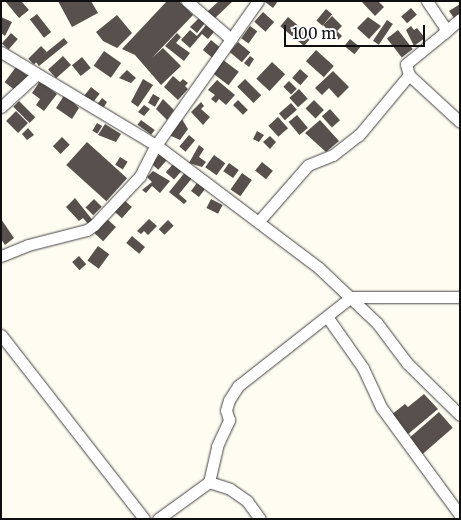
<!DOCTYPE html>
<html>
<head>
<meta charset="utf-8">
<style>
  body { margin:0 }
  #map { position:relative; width:461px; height:520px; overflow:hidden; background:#fffcf2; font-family:Merriweather,serif }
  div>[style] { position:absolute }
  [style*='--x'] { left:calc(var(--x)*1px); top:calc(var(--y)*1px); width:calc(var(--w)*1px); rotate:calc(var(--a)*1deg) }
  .building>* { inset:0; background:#58504c; transform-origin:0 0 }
  .roads { filter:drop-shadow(0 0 1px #424242) drop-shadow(0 0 1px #424242) }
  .minor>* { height:11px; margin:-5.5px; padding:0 5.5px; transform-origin:5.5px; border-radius:5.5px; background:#fff }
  span { translate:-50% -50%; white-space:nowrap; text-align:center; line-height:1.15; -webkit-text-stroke:5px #fff; paint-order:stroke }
  .frame { position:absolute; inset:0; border:2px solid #0f0f0f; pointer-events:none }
  .scale { position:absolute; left:284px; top:25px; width:141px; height:22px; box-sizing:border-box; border:2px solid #0f0f0f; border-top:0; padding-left:6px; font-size:15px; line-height:18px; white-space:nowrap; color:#0f0f0f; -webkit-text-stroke:4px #fff; paint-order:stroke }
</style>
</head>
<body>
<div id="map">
  <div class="building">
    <div style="clip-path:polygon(5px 1px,21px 1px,29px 10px,19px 18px)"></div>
    <div style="clip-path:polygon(58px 1px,91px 1px,98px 13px,72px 27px)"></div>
    <div style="clip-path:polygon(167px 1px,179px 1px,193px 15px,152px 58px,163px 48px,181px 66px,161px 85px,135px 55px,122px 49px)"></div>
    <div style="clip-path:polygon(219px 1px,233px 1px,214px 19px,207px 12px)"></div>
    <div style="clip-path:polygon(264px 1px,278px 1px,273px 8px)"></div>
    <div style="clip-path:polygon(361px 1px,378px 1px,384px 7px,375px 16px)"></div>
    <div style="clip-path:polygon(460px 4px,460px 15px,454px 18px,449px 11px)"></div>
    <div style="left:411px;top:8px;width:9px;height:13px;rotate:49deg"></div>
    <div style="left:326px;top:9px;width:8px;height:15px;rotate:40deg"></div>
    <div style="left:263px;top:12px;width:15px;height:13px;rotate:42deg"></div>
    <div style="left:37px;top:14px;width:23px;height:9px;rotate:52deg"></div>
    <div style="clip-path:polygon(117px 15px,132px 33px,117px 48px,103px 41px,96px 32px)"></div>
    <div style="clip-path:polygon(332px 16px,342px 26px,337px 31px,342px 36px,338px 40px,323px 25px)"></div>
    <div style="clip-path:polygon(1px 17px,12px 22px,5px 36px,1px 33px)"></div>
    <div style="left:288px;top:17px;width:31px;height:12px;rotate:40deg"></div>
    <div style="clip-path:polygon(368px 17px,381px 26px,369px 39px,357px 28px)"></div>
    <div style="clip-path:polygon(199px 18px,205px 23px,197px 33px,190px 27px)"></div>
    <div style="left:387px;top:20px;width:7px;height:25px;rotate:34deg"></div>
    <div style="clip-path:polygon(206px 25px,214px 32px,208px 39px,202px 34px,190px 48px,181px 40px,190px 30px,197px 36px)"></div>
    <div style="left:250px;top:26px;width:9px;height:15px;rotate:36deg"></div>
    <div style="clip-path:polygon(411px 26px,414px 30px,417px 28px,425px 38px,414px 46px,406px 30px)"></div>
    <div style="left:398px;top:30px;width:24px;height:14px;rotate:52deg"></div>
    <div style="left:11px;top:33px;width:9px;height:14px;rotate:41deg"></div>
    <div style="clip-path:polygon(177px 33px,181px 37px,176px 43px,190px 53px,184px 61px,165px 46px)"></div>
    <div style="left:64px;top:38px;width:6px;height:37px;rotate:51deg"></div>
    <div style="left:350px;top:39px;width:13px;height:9px;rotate:39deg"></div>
    <div style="left:211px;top:40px;width:13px;height:13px;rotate:39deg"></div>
    <div style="left:238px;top:42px;width:16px;height:13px;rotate:40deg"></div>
    <div style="left:41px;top:46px;width:8px;height:18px;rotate:45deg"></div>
    <div style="left:316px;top:50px;width:24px;height:15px;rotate:42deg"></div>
    <div style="left:104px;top:51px;width:21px;height:18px;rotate:35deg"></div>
    <div style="left:63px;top:56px;width:12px;height:20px;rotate:48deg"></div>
    <div style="clip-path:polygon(250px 56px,254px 59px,249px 67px,244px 63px)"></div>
    <div style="left:82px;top:57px;width:14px;height:13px;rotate:51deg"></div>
    <div style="left:222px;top:59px;width:21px;height:17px;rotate:37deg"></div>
    <div style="left:272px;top:62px;width:18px;height:23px;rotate:43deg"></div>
    <div style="left:16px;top:67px;width:15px;height:19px;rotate:37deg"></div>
    <div style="left:300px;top:69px;width:11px;height:12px;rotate:41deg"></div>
    <div style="clip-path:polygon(127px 70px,136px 78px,131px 83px,119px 78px)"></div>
    <div style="clip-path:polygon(333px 71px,349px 87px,338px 98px,329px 88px,322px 95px,315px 88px)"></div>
    <div style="clip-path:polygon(173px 76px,180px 82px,183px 79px,188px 83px,185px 86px,188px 89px,178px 100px,164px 87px)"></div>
    <div style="clip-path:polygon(143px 79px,153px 85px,138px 107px,131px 102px)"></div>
    <div style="left:245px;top:79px;width:23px;height:11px;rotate:45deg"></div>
    <div style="clip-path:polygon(217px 80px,235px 95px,226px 105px,219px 99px,216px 103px,211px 99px,215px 95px,208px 90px)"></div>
    <div style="clip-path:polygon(40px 81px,57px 94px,44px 111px,36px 105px,40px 99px,32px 93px)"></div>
    <div style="left:289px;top:81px;width:11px;height:8px;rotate:45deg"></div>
    <div style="left:91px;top:87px;width:11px;height:12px;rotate:38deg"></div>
    <div style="left:299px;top:89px;width:13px;height:13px;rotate:48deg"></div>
    <div style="clip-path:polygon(65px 94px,79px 108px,72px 119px,56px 108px)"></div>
    <div style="left:153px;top:94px;width:8px;height:10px;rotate:30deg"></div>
    <div style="clip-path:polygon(102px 98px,107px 102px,102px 110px,96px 106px)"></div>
    <div style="clip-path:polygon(163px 99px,174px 110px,167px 120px,156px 109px)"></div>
    <div style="left:238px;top:100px;width:14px;height:7px;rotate:45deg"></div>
    <div style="left:314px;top:100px;width:14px;height:12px;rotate:45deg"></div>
    <div style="left:19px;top:101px;width:23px;height:8px;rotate:45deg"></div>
    <div style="clip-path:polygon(201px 102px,204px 106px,201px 109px,210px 117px,203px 125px,191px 112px)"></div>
    <div style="left:291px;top:103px;width:9px;height:16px;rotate:49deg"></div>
    <div style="clip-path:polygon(144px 105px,150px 109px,144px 116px,138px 112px)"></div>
    <div style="left:330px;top:109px;width:15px;height:11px;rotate:48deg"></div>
    <div style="left:16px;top:111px;width:17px;height:14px;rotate:45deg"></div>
    <div style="left:297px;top:115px;width:17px;height:11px;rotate:50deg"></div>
    <div style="clip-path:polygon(180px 116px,188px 129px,180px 140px,169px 135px)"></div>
    <div style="left:278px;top:117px;width:15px;height:13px;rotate:48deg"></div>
    <div style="left:141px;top:120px;width:17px;height:6px;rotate:36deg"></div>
    <div style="clip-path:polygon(320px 120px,339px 141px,326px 152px,305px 133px)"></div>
    <div style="left:97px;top:123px;width:6px;height:9px;rotate:31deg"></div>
    <div style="clip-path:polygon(105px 124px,121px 134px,116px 142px,98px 135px)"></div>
    <div style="clip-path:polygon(28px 128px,34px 135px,27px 140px,22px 134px)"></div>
    <div style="clip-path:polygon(257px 131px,264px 135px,259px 142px,253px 139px)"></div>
    <div style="left:189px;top:135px;width:8px;height:15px;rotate:40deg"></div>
    <div style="clip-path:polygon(270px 136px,276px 142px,270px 149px,263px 142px)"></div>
    <div style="left:62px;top:137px;width:11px;height:13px;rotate:45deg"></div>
    <div style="left:87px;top:142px;width:54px;height:31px;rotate:42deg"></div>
    <div style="clip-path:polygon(199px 145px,204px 149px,199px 157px,206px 162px,202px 167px,189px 163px)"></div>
    <div style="left:160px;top:154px;width:9px;height:13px;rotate:41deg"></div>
    <div style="left:214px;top:155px;width:14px;height:15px;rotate:36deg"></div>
    <div style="left:120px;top:157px;width:9px;height:9px;rotate:32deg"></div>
    <div style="left:262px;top:162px;width:14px;height:11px;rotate:39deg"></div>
    <div style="left:229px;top:163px;width:12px;height:10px;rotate:35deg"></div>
    <div style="left:173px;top:164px;width:11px;height:11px;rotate:41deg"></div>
    <div style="clip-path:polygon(153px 171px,170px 181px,160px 193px,152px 186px,146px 193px,142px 190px,152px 182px,147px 177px)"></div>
    <div style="clip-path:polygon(186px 171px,193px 177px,179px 194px,187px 201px,184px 204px,169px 192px)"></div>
    <div style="left:242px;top:173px;width:12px;height:20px;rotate:35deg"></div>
    <div style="left:197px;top:183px;width:10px;height:10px;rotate:37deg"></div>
    <div style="clip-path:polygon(75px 198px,94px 222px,90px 226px,83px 218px,79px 221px,66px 207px)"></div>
    <div style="left:94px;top:199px;width:11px;height:12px;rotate:45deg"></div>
    <div style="left:123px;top:199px;width:12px;height:15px;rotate:42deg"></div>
    <div style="left:211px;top:199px;width:13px;height:10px;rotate:27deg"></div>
    <div style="clip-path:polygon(1px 219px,14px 238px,5px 245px,1px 239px)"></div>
    <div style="left:107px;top:219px;width:12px;height:19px;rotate:42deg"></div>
    <div style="clip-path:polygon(149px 219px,157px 226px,148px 235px,144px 231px,141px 234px,137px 231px)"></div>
    <div style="left:168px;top:220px;width:8px;height:13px;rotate:45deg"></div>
    <div style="left:132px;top:236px;width:17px;height:9px;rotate:40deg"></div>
    <div style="left:98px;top:246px;width:14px;height:18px;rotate:36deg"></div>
    <div style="left:79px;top:256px;width:11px;height:9px;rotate:49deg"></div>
    <div style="clip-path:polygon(424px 394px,438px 409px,407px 435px,391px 415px,405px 404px,408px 407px)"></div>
    <div style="left:439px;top:412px;width:21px;height:41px;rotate:49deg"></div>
  </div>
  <div class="roads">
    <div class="minor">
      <div style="--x:187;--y:1;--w:58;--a:40.8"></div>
      <div style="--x:427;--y:1;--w:32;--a:56"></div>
      <div style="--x:445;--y:28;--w:5;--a:101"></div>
      <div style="--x:444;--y:33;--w:49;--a:140.8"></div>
      <div style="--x:406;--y:64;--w:11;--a:75"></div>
      <div style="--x:409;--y:75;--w:69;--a:42.7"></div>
      <div style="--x:444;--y:33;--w:21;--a:-41"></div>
      <div style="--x:1;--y:52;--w:181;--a:31"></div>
      <div style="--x:156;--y:145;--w:204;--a:37"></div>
      <div style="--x:319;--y:268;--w:80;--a:43.5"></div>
      <div style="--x:377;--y:323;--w:50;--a:53.1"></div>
      <div style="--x:407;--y:363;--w:74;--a:44.5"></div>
      <div style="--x:1;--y:107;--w:47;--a:-42.4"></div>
      <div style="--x:259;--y:221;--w:74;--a:-48.8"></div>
      <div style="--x:308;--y:165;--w:27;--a:-22"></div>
      <div style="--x:333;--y:155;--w:33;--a:-38"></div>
      <div style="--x:359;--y:135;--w:78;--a:-50.2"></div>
      <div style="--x:1;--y:256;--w:29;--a:-22"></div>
      <div style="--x:28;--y:245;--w:61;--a:-14.3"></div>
      <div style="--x:87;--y:230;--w:9;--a:-36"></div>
      <div style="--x:94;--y:225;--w:67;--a:-46.8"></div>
      <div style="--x:140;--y:176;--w:35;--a:-63"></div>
      <div style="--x:156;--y:145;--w:176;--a:-54.7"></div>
      <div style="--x:328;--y:318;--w:61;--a:55"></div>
      <div style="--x:363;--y:368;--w:43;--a:65.2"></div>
      <div style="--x:381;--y:407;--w:134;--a:53.8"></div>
      <div style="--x:1;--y:335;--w:233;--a:52.1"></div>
      <div style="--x:209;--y:482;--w:22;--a:18"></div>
      <div style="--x:230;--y:489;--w:21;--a:35"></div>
      <div style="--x:247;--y:501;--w:22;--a:54"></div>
      <div style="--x:158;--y:519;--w:63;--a:-36"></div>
      <div style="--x:209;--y:482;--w:37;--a:-77"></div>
      <div style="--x:217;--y:446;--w:29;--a:-65"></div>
      <div style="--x:229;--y:420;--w:10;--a:-107"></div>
      <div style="--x:226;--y:410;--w:10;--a:-73"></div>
      <div style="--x:229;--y:400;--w:17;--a:-57"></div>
      <div style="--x:238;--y:386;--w:144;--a:-38.2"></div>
      <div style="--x:351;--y:297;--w:109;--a:0"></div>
    </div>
  </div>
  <div class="frame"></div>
  <div class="scale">100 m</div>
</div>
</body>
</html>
